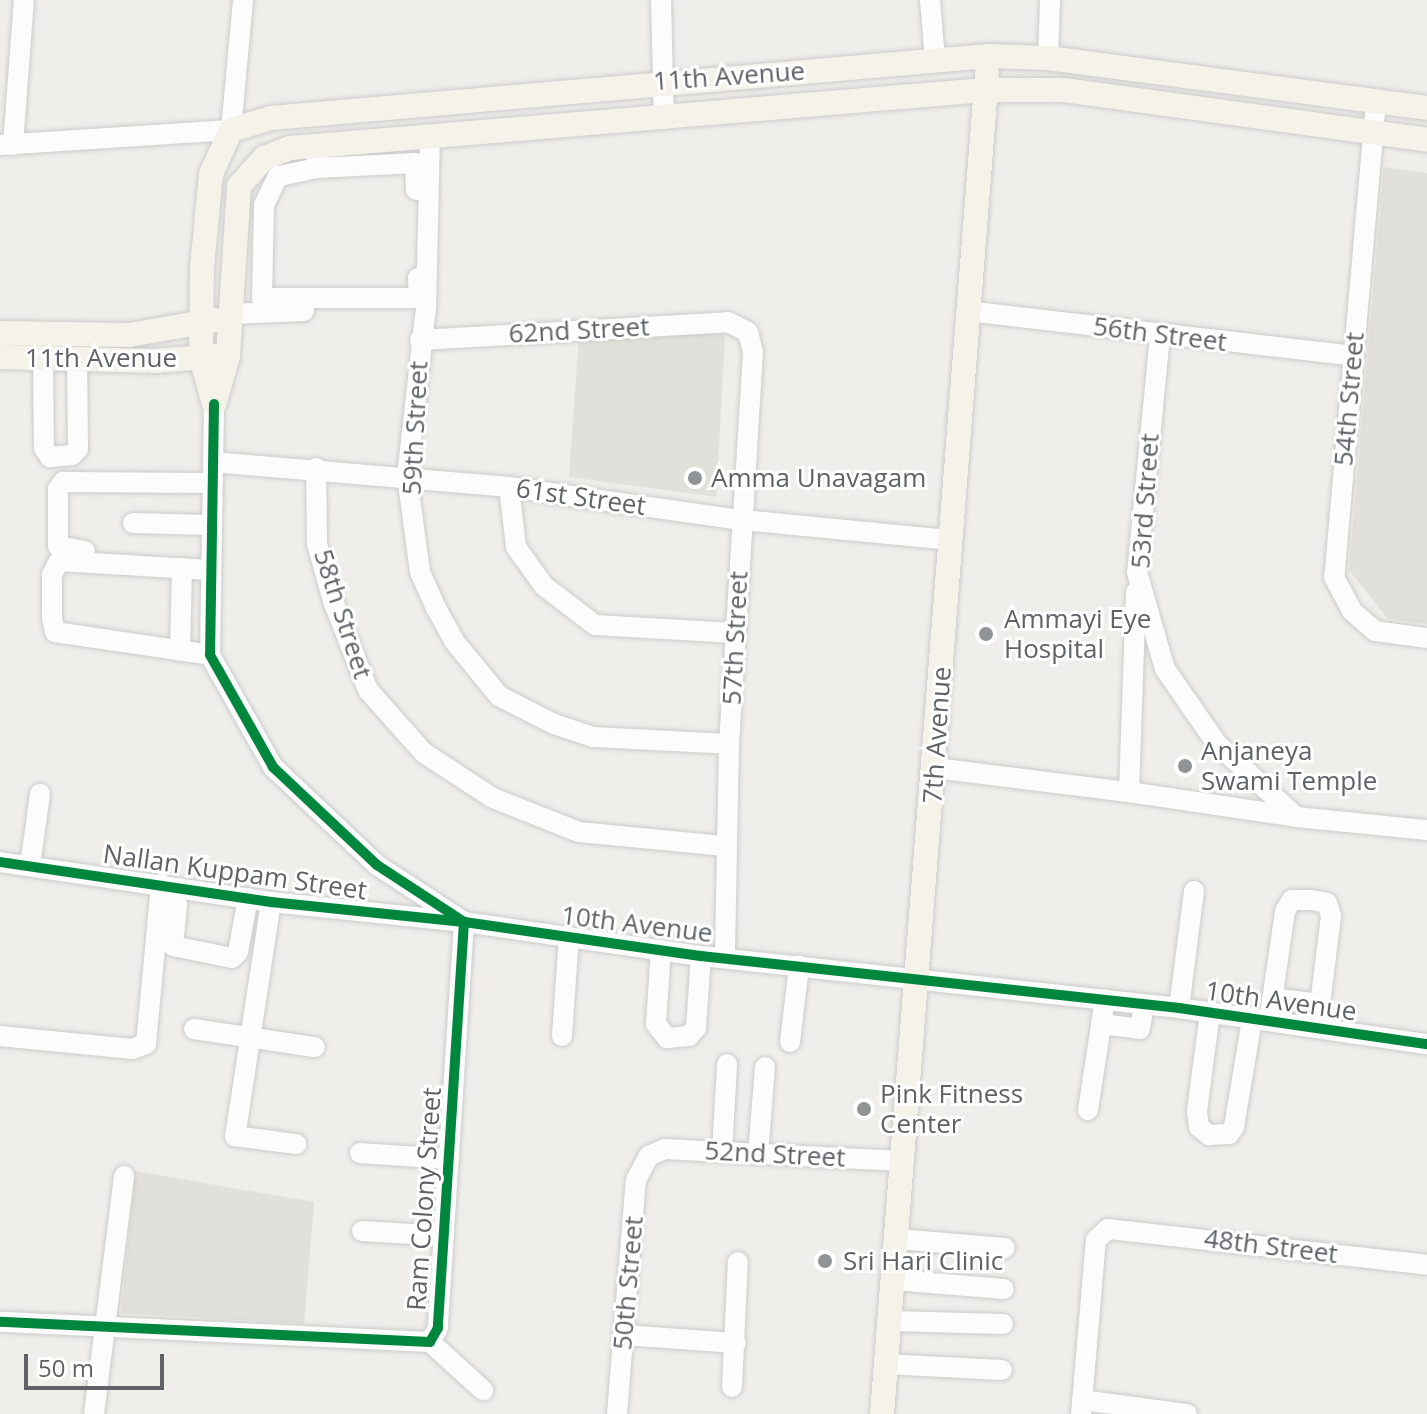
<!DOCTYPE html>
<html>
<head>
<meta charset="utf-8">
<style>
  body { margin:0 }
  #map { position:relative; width:1427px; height:1414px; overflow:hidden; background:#efeeea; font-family:"Open Sans",sans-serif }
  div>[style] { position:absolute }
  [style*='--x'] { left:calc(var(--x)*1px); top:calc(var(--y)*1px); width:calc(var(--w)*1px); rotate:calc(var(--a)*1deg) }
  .education>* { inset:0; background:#e2e0da }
  .roads { filter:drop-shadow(0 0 2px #cbcccc) drop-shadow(0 0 2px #cbcccc) }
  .minor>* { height:20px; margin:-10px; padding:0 10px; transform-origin:10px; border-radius:10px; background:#fdfcfc }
  .major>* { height:24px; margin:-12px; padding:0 12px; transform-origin:12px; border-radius:12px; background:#f4f2e9 }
  .cycleway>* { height:10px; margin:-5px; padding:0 5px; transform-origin:5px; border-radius:5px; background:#00873e }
  .dots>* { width:22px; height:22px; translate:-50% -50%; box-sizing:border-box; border:4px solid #fff; border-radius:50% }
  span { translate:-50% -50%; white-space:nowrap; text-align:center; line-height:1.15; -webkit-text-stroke:6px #fff; paint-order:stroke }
  .street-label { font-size:26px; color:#5f6368 }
  .poi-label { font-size:26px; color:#5f6368 }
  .left { translate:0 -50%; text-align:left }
  .scale { position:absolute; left:24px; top:1354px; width:140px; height:36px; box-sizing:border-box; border:4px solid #5f6368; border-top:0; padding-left:10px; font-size:24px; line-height:28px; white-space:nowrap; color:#5f6368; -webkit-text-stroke:6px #fff; paint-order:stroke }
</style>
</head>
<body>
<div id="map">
  <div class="education">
    <div style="clip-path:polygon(1384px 167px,1427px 173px,1427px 624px,1388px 619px,1349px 570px)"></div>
    <div style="clip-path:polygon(717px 328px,725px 338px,716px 497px,569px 477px,579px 337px)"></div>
    <div style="clip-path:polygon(135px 1171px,314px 1202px,304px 1324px,121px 1313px)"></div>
  </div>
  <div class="roads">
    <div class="minor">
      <div style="--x:661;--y:0;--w:119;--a:88.6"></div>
      <div style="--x:930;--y:0;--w:60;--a:85.2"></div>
      <div style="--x:1048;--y:58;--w:58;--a:-88"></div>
      <div style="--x:1376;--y:101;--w:478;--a:95"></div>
      <div style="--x:1334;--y:577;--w:38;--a:62"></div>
      <div style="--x:1352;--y:611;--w:30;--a:41"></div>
      <div style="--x:1375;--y:631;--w:52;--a:7.7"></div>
      <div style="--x:430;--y:135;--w:172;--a:91.3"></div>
      <div style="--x:426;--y:307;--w:170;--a:96.4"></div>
      <div style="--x:407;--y:476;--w:97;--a:82.3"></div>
      <div style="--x:420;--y:572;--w:39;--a:66"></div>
      <div style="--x:436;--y:608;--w:38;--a:61"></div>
      <div style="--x:454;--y:641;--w:71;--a:50.7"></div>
      <div style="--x:499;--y:696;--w:62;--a:27"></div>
      <div style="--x:554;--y:724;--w:41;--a:18.4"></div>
      <div style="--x:593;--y:737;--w:136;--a:2.9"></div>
      <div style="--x:0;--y:145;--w:231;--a:-3.7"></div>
      <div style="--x:231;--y:130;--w:131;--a:-84.7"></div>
      <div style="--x:13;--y:145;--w:145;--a:-85.7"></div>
      <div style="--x:316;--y:146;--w:22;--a:87"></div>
      <div style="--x:317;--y:168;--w:40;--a:168"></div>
      <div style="--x:278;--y:176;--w:32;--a:116"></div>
      <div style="--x:264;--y:205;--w:93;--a:91.2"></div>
      <div style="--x:262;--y:298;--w:157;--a:0"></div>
      <div style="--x:419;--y:298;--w:20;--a:-93"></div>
      <div style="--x:317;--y:168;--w:98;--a:-2.9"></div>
      <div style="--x:415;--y:163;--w:27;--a:88"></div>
      <div style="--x:967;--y:311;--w:389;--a:6.6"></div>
      <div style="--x:232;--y:314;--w:72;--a:-2.4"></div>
      <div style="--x:1160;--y:335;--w:238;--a:95.5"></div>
      <div style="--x:1137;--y:572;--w:101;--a:73.9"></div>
      <div style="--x:1165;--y:669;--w:91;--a:55.3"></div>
      <div style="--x:1217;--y:744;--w:108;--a:42.7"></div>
      <div style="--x:1296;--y:817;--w:132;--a:5.7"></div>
      <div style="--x:420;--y:340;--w:309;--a:-3.3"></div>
      <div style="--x:728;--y:322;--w:22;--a:27"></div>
      <div style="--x:748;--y:332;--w:21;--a:76"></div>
      <div style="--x:753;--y:352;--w:393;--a:93.5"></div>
      <div style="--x:729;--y:744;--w:214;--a:91.1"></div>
      <div style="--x:43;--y:358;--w:90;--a:89.4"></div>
      <div style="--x:44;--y:448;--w:11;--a:56"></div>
      <div style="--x:50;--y:457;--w:22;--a:-5"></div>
      <div style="--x:72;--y:455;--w:8;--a:-45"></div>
      <div style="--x:78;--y:449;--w:90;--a:-90.6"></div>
      <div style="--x:214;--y:404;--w:251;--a:90.9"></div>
      <div style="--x:210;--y:655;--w:129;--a:60.6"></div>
      <div style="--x:273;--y:767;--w:143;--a:43.3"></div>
      <div style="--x:377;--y:865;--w:104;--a:33.2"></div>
      <div style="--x:464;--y:922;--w:239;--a:8.2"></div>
      <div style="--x:701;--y:956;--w:481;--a:6.2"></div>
      <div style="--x:1179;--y:1008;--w:251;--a:8.3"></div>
      <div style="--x:213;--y:462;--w:297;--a:4.8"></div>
      <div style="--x:509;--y:487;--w:235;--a:8.1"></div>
      <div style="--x:742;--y:520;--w:208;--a:5.5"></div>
      <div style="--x:316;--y:468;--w:76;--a:89.2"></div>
      <div style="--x:317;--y:544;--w:59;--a:74.3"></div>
      <div style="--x:333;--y:601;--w:96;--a:68.5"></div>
      <div style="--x:368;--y:690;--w:84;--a:48.4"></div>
      <div style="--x:424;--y:753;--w:82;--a:33.1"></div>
      <div style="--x:493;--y:798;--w:92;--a:21.6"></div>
      <div style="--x:579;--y:832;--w:147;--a:5.5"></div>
      <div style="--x:509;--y:487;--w:60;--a:83.3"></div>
      <div style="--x:516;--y:547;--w:48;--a:54.3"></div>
      <div style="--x:544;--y:586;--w:64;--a:37.4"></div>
      <div style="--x:595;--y:625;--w:140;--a:3.3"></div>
      <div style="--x:133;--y:523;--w:76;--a:1.5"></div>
      <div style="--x:85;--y:551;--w:27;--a:-170"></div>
      <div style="--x:58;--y:546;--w:57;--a:-90"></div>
      <div style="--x:58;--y:489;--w:9;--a:-54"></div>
      <div style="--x:63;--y:482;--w:146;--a:0.4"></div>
      <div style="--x:209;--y:570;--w:150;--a:-176.6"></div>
      <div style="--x:59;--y:561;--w:16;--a:117"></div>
      <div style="--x:52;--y:575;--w:43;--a:90"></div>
      <div style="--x:52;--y:618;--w:14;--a:78"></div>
      <div style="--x:55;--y:632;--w:157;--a:8.4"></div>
      <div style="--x:1136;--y:592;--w:200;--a:92"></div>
      <div style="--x:1129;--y:792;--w:169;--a:8.5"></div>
      <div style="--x:180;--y:651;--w:83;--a:-88.6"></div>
      <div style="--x:935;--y:768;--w:195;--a:7.1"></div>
      <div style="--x:0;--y:862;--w:274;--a:8.4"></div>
      <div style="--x:271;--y:902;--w:194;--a:5.9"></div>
      <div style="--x:464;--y:922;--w:407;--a:93.7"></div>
      <div style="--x:438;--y:1328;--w:16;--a:120"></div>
      <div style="--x:430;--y:1342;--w:430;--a:-177.3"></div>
      <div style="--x:30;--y:866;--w:73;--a:-82.1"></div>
      <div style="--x:161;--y:900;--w:17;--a:17"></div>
      <div style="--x:177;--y:905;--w:41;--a:95.6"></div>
      <div style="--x:173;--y:946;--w:60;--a:11.5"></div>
      <div style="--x:232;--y:958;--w:8;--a:-45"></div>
      <div style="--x:238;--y:952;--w:55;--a:-79.5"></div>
      <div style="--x:271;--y:902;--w:237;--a:98.7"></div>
      <div style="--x:235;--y:1136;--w:62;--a:7.5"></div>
      <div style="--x:661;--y:950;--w:74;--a:93.9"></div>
      <div style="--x:656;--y:1024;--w:18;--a:52"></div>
      <div style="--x:667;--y:1038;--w:22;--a:-5"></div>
      <div style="--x:689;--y:1036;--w:11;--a:-49"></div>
      <div style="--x:696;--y:1028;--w:72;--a:-86"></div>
      <div style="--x:1272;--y:998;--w:48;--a:7.1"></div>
      <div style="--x:1179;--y:1008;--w:118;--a:-82.7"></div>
      <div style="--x:1210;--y:1013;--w:99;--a:97.6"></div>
      <div style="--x:1197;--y:1111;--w:16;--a:83"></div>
      <div style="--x:1199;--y:1127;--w:13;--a:39"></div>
      <div style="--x:1209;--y:1135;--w:20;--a:-3"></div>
      <div style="--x:1229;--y:1134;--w:9;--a:-54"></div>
      <div style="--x:1234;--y:1127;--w:109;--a:-80.5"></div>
      <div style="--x:1269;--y:1021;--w:111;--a:-81.7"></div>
      <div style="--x:1285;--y:911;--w:13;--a:-58"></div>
      <div style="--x:1292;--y:900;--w:20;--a:0"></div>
      <div style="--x:1312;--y:900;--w:15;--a:11"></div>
      <div style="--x:1327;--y:903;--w:14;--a:73"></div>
      <div style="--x:1331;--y:916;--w:113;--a:97.1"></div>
      <div style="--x:1101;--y:1024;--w:39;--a:7"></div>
      <div style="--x:1140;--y:1029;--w:25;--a:-81"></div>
      <div style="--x:194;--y:1029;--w:122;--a:8.5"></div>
      <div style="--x:0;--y:1036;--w:133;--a:5.6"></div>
      <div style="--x:132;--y:1049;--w:15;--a:-20"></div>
      <div style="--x:146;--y:1044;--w:161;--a:-84.6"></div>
      <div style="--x:562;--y:1036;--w:99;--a:-86"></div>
      <div style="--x:790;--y:1042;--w:77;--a:-83.2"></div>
      <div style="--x:1088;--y:1110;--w:112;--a:-81.3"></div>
      <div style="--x:722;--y:1152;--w:88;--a:-86.7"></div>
      <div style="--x:360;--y:1153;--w:89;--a:3.9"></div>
      <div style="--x:758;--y:1154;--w:87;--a:-85.4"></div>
      <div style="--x:362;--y:1231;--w:82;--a:3.5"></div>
      <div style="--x:898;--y:1239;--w:107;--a:4.8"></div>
      <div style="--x:894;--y:1280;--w:110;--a:4.7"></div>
      <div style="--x:890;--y:1321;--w:113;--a:1.5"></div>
      <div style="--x:624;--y:1335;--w:112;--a:4.1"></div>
      <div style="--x:430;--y:1342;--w:72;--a:42.2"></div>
      <div style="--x:885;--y:1364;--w:117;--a:2.9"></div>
      <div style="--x:732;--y:1387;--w:125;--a:-87.3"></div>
      <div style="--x:1082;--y:1400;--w:106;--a:7.6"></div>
      <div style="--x:94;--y:1414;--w:240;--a:-82.8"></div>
      <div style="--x:617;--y:1414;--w:235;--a:-85.4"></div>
      <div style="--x:636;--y:1180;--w:27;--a:-62"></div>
      <div style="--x:649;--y:1156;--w:17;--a:-24"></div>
      <div style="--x:665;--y:1149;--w:236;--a:2.9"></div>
      <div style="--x:1081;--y:1414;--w:175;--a:-85.1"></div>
      <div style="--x:1096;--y:1240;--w:16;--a:-43"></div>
      <div style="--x:1108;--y:1229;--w:321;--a:6.4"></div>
    </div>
    <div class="major">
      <div style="--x:0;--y:333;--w:129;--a:0.9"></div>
      <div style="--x:129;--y:335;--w:88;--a:-9.8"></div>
      <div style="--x:0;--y:357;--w:155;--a:1.5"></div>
      <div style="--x:155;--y:361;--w:63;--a:-4.5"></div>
      <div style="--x:215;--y:402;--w:48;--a:-74.2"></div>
      <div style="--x:228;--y:356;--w:170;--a:-86.3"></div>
      <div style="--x:239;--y:186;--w:38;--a:-48"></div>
      <div style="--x:264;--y:158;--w:28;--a:-21"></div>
      <div style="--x:290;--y:148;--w:697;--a:-4.77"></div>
      <div style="--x:985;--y:90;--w:79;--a:0"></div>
      <div style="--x:1064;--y:90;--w:366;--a:7.8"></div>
      <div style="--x:214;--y:404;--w:48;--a:-105.8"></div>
      <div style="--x:201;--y:358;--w:91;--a:-89.4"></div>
      <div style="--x:202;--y:267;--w:93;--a:-84.5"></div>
      <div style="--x:211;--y:174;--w:48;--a:-65.6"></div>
      <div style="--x:231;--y:130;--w:42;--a:-16.7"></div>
      <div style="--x:271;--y:118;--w:720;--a:-4.94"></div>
      <div style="--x:988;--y:56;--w:60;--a:1.9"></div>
      <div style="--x:1048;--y:58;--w:382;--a:7.5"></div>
      <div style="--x:882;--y:1414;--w:1344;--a:-85.52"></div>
    </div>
  </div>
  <div class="cycleway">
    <div style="--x:214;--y:404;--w:251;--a:90.9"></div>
    <div style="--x:210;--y:655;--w:129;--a:60.6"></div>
    <div style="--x:273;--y:767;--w:143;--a:43.3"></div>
    <div style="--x:377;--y:865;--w:104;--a:33.2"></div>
    <div style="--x:464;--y:922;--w:239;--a:8.2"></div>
    <div style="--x:701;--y:956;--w:481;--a:6.2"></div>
    <div style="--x:1179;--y:1008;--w:251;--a:8.3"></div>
    <div style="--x:0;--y:862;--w:274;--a:8.4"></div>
    <div style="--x:271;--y:902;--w:194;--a:5.9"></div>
    <div style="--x:464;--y:922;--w:407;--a:93.7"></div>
    <div style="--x:438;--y:1328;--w:16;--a:120"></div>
    <div style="--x:430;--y:1342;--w:430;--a:-177.3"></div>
  </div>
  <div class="dots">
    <div style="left:695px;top:478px;background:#919496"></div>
    <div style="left:986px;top:634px;background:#919496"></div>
    <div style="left:1185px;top:766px;background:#919496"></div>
    <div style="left:864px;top:1109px;background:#919496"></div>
    <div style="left:825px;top:1261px;background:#919496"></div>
  </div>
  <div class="street-label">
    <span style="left:729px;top:76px;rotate:-4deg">11th Avenue</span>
    <span style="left:579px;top:330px;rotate:-3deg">62nd Street</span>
    <span style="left:1160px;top:334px;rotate:7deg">56th Street</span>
    <span style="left:101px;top:358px">11th Avenue</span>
    <span style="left:1349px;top:399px;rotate:-85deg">54th Street</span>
    <span style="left:415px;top:428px;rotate:-87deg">59th Street</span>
    <span style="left:581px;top:497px;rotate:8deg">61st Street</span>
    <span style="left:1145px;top:501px;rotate:-86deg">53rd Street</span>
    <span style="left:343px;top:614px;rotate:72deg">58th Street</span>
    <span style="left:735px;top:638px;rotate:-87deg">57th Street</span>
    <span style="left:937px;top:735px;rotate:-86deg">7th Avenue</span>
    <span style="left:235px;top:872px;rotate:8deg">Nallan Kuppam Street</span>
    <span style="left:637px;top:924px;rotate:7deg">10th Avenue</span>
    <span style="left:1281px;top:1001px;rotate:8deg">10th Avenue</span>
    <span style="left:775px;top:1154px;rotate:3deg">52nd Street</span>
    <span style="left:424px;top:1199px;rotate:-86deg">Ram Colony Street</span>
    <span style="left:1271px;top:1246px;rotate:7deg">48th Street</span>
    <span style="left:628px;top:1283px;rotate:-85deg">50th Street</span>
  </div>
  <div class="poi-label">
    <span class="left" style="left:711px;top:478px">Amma Unavagam</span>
    <span class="left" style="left:1004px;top:634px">Ammayi Eye<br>Hospital</span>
    <span class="left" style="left:1201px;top:766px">Anjaneya<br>Swami Temple</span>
    <span class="left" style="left:880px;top:1109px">Pink Fitness<br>Center</span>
    <span class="left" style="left:843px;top:1261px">Sri Hari Clinic</span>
  </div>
  <div class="scale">50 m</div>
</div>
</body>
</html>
